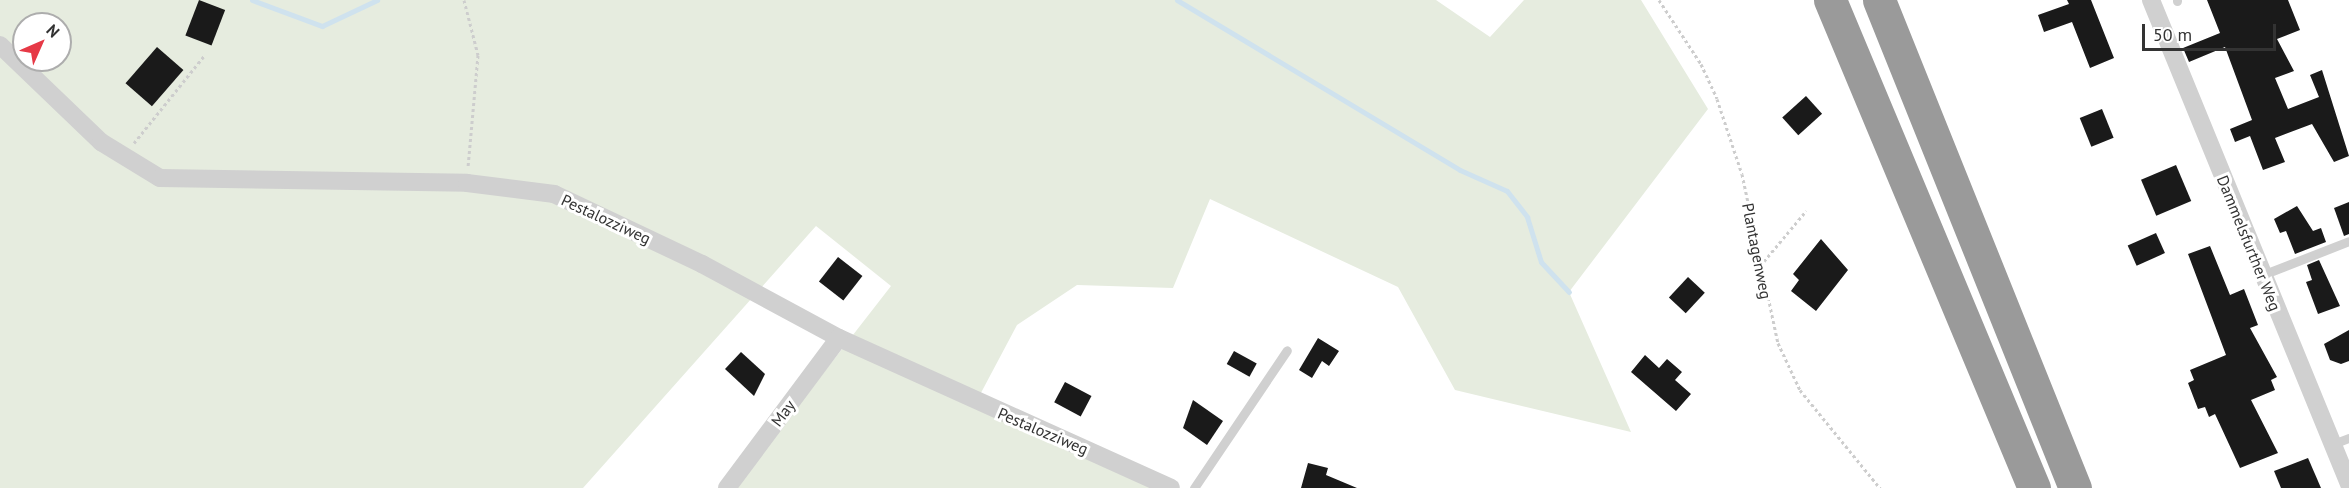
<!DOCTYPE html>
<html>
<head>
<meta charset="utf-8">
<style>
  body { margin:0 }
  #map { position:relative; width:2349px; height:488px; overflow:hidden; background:#fff; font-family:"PT Sans",sans-serif }
  div>[style] { position:absolute }
  [style*='--x'] { left:calc(var(--x)*1px); top:calc(var(--y)*1px); width:calc(var(--w)*1px); rotate:calc(var(--a)*1deg) }
  .green>* { inset:0; background:#e6ecdf }
  .stream>* { height:5px; margin:-2.5px; padding:0 2.5px; transform-origin:2.5px; border-radius:2.5px; background:#cfe2ee }
  .building>* { inset:0; background:#1a1a1a; transform-origin:0 0 }
  .path>* { height:3px; margin-top:-1.5px; transform-origin:0; background:repeating-linear-gradient(90deg,#cdcdcd 0 3px,transparent 0 6px) }
  .service>* { height:9px; margin:-4.5px; padding:0 4.5px; transform-origin:4.5px; border-radius:4.5px; background:#d0d0d0 }
  .minor>* { height:18px; margin:-9px; padding:0 9px; transform-origin:9px; border-radius:9px; background:#d0d0d0 }
  .motorway>* { height:33px; margin:-16.5px; padding:0 16.5px; transform-origin:16.5px; border-radius:16.5px; background:#9a9a9a }
  span { translate:-50% -50%; white-space:nowrap; text-align:center; line-height:1.15; -webkit-text-stroke:6px #fff; paint-order:stroke }
  .street-label { font-size:16px; color:#333 }
  .north { position:absolute; left:12px; top:12px; width:60px; height:60px; box-sizing:border-box; background:#fff; border:2px solid #adadad; border-radius:50%; rotate:45deg; font-size:16px; font-weight:700; line-height:24px; text-align:center; color:#333 }
  .north::after { content:''; display:block; margin:auto; width:21px; height:27px; background:#e63946; clip-path:polygon(50% 0,100% 100%,50% 72%,0 100%) }
  .scale { position:absolute; left:2142px; top:24px; width:134px; height:27px; box-sizing:border-box; border:3px solid #333; border-top:0; padding-left:8px; font-size:18px; line-height:21px; white-space:nowrap; color:#333; -webkit-text-stroke:4px #fff; paint-order:stroke }
</style>
</head>
<body>
<div id="map">
  <div class="green">
    <div style="clip-path:polygon(evenodd,0 0,1436px 0,1490px 37px,1524px 0,1641px 0,1708px 109px,1569px 292px,1631px 432px,1455px 390px,1398px 287px,1210px 199px,1173px 288px,1077px 285px,1017px 325px,974px 406px,1158px 488px,734px 488px,891px 286px,816px 226px,583px 488px,0 488px,0 0,24px 24px,60px 24px,60px 60px,24px 60px,24px 24px)"></div>
  </div>
  <div class="stream">
    <div style="--x:252;--y:0;--w:75;--a:20.4"></div>
    <div style="--x:322;--y:26;--w:61;--a:-25.3"></div>
    <div style="--x:1177;--y:0;--w:330;--a:31"></div>
    <div style="--x:1460;--y:170;--w:51;--a:24.1"></div>
    <div style="--x:1507;--y:191;--w:33;--a:52"></div>
    <div style="--x:1527;--y:217;--w:47;--a:72.7"></div>
    <div style="--x:1541;--y:262;--w:41;--a:47"></div>
  </div>
  <div class="building">
    <div style="left:199px;top:0;width:28px;height:38px;rotate:21deg"></div>
    <div style="clip-path:polygon(2067px 0,2091px 0,2114px 58px,2090px 68px,2072px 22px,2044px 32px,2038px 15px,2069px 4px)"></div>
    <div style="clip-path:polygon(2207px 0,2288px 0,2300px 30px,2277px 39px,2294px 71px,2275px 78px,2288px 109px,2319px 97px,2310px 75px,2322px 70px,2349px 156px,2334px 162px,2312px 124px,2275px 138px,2285px 162px,2263px 170px,2250px 136px,2235px 142px,2230px 129px,2252px 120px,2225px 47px,2189px 62px,2183px 48px,2220px 33px)"></div>
    <div style="left:157px;top:47px;width:35px;height:48px;rotate:41deg"></div>
    <div style="left:1806px;top:96px;width:24px;height:32px;rotate:48deg"></div>
    <div style="left:2102px;top:109px;width:31px;height:24px;rotate:68deg"></div>
    <div style="left:2176px;top:165px;width:39px;height:38px;rotate:67deg"></div>
    <div style="clip-path:polygon(2349px 202px,2349px 234px,2344px 236px,2334px 208px)"></div>
    <div style="clip-path:polygon(2297px 206px,2313px 231px,2321px 228px,2326px 242px,2295px 254px,2286px 231px,2280px 233px,2274px 219px)"></div>
    <div style="left:2156px;top:233px;width:22px;height:31px;rotate:66deg"></div>
    <div style="clip-path:polygon(1821px 239px,1848px 270px,1816px 311px,1791px 291px,1799px 280px,1793px 274px)"></div>
    <div style="clip-path:polygon(2210px 246px,2230px 295px,2244px 289px,2258px 325px,2250px 328px,2277px 377px,2271px 380px,2275px 390px,2251px 400px,2278px 453px,2240px 468px,2215px 414px,2209px 417px,2205px 407px,2198px 409px,2188px 383px,2194px 380px,2190px 370px,2226px 355px,2188px 254px)"></div>
    <div style="left:838px;top:257px;width:31px;height:31px;rotate:38deg"></div>
    <div style="clip-path:polygon(2319px 260px,2340px 306px,2318px 314px,2306px 282px,2312px 280px,2307px 265px)"></div>
    <div style="left:1688px;top:277px;width:23px;height:28px;rotate:43deg"></div>
    <div style="clip-path:polygon(2349px 330px,2349px 361px,2341px 364px,2330px 360px,2324px 344px)"></div>
    <div style="clip-path:polygon(1318px 338px,1339px 351px,1329px 366px,1322px 361px,1312px 378px,1299px 370px)"></div>
    <div style="left:1234px;top:351px;width:26px;height:15px;rotate:29deg"></div>
    <div style="clip-path:polygon(741px 352px,765px 374px,754px 396px,725px 369px)"></div>
    <div style="clip-path:polygon(1645px 355px,1659px 368px,1667px 359px,1682px 372px,1675px 380px,1691px 394px,1676px 411px,1631px 372px)"></div>
    <div style="left:1065px;top:382px;width:30px;height:23px;rotate:28deg"></div>
    <div style="clip-path:polygon(1193px 400px,1223px 421px,1207px 445px,1183px 428px)"></div>
    <div style="clip-path:polygon(2308px 458px,2321px 488px,2281px 488px,2274px 471px)"></div>
    <div style="clip-path:polygon(1308px 463px,1328px 468px,1326px 475px,1357px 488px,1301px 488px)"></div>
  </div>
  <div class="path">
    <div style="--x:464;--y:0;--w:57;--a:75.7"></div>
    <div style="--x:478;--y:55;--w:111;--a:95.1"></div>
    <div style="--x:1659;--y:0;--w:77;--a:56.7"></div>
    <div style="--x:1701;--y:64;--w:38;--a:65"></div>
    <div style="--x:1717;--y:99;--w:79;--a:71.6"></div>
    <div style="--x:1742;--y:174;--w:173;--a:78"></div>
    <div style="--x:1778;--y:343;--w:52;--a:64.9"></div>
    <div style="--x:1800;--y:390;--w:127;--a:50.8"></div>
    <div style="--x:134;--y:143;--w:112;--a:-51.2"></div>
    <div style="--x:1760;--y:266;--w:72;--a:-50.1"></div>
  </div>
  <div class="service">
    <div style="--x:2177;--y:0;--w:1;--a:90"></div>
    <div style="--x:2262;--y:275;--w:93;--a:-21.3"></div>
    <div style="--x:2333;--y:444;--w:17;--a:-21"></div>
    <div style="--x:1194;--y:488;--w:166;--a:-56"></div>
  </div>
  <div class="minor">
    <div style="--x:2151;--y:0;--w:523;--a:67.75"></div>
    <div style="--x:0;--y:45;--w:140;--a:43.8"></div>
    <div style="--x:101;--y:142;--w:69;--a:31.4"></div>
    <div style="--x:160;--y:178;--w:307;--a:0.9"></div>
    <div style="--x:467;--y:183;--w:88;--a:7.2"></div>
    <div style="--x:554;--y:194;--w:164;--a:25.3"></div>
    <div style="--x:702;--y:264;--w:156;--a:28.4"></div>
    <div style="--x:839;--y:338;--w:364;--a:24.3"></div>
    <div style="--x:727;--y:488;--w:187;--a:-53.3"></div>
  </div>
  <div class="motorway">
    <div style="--x:1830;--y:0;--w:529;--a:67.31"></div>
    <div style="--x:1879;--y:0;--w:526;--a:68.12"></div>
  </div>
  <div class="street-label">
    <span style="left:606px;top:219px;rotate:25deg">Pestalozziweg</span>
    <span style="left:2249px;top:243px;rotate:68deg">Dammelsfurther Weg</span>
    <span style="left:1757px;top:251px;rotate:79deg">Plantagenweg</span>
    <span style="left:783px;top:413px;rotate:-53deg">May</span>
    <span style="left:1043px;top:431px;rotate:23deg">Pestalozziweg</span>
  </div>
  <div class="north">N</div>
  <div class="scale">50 m</div>
</div>
</body>
</html>
